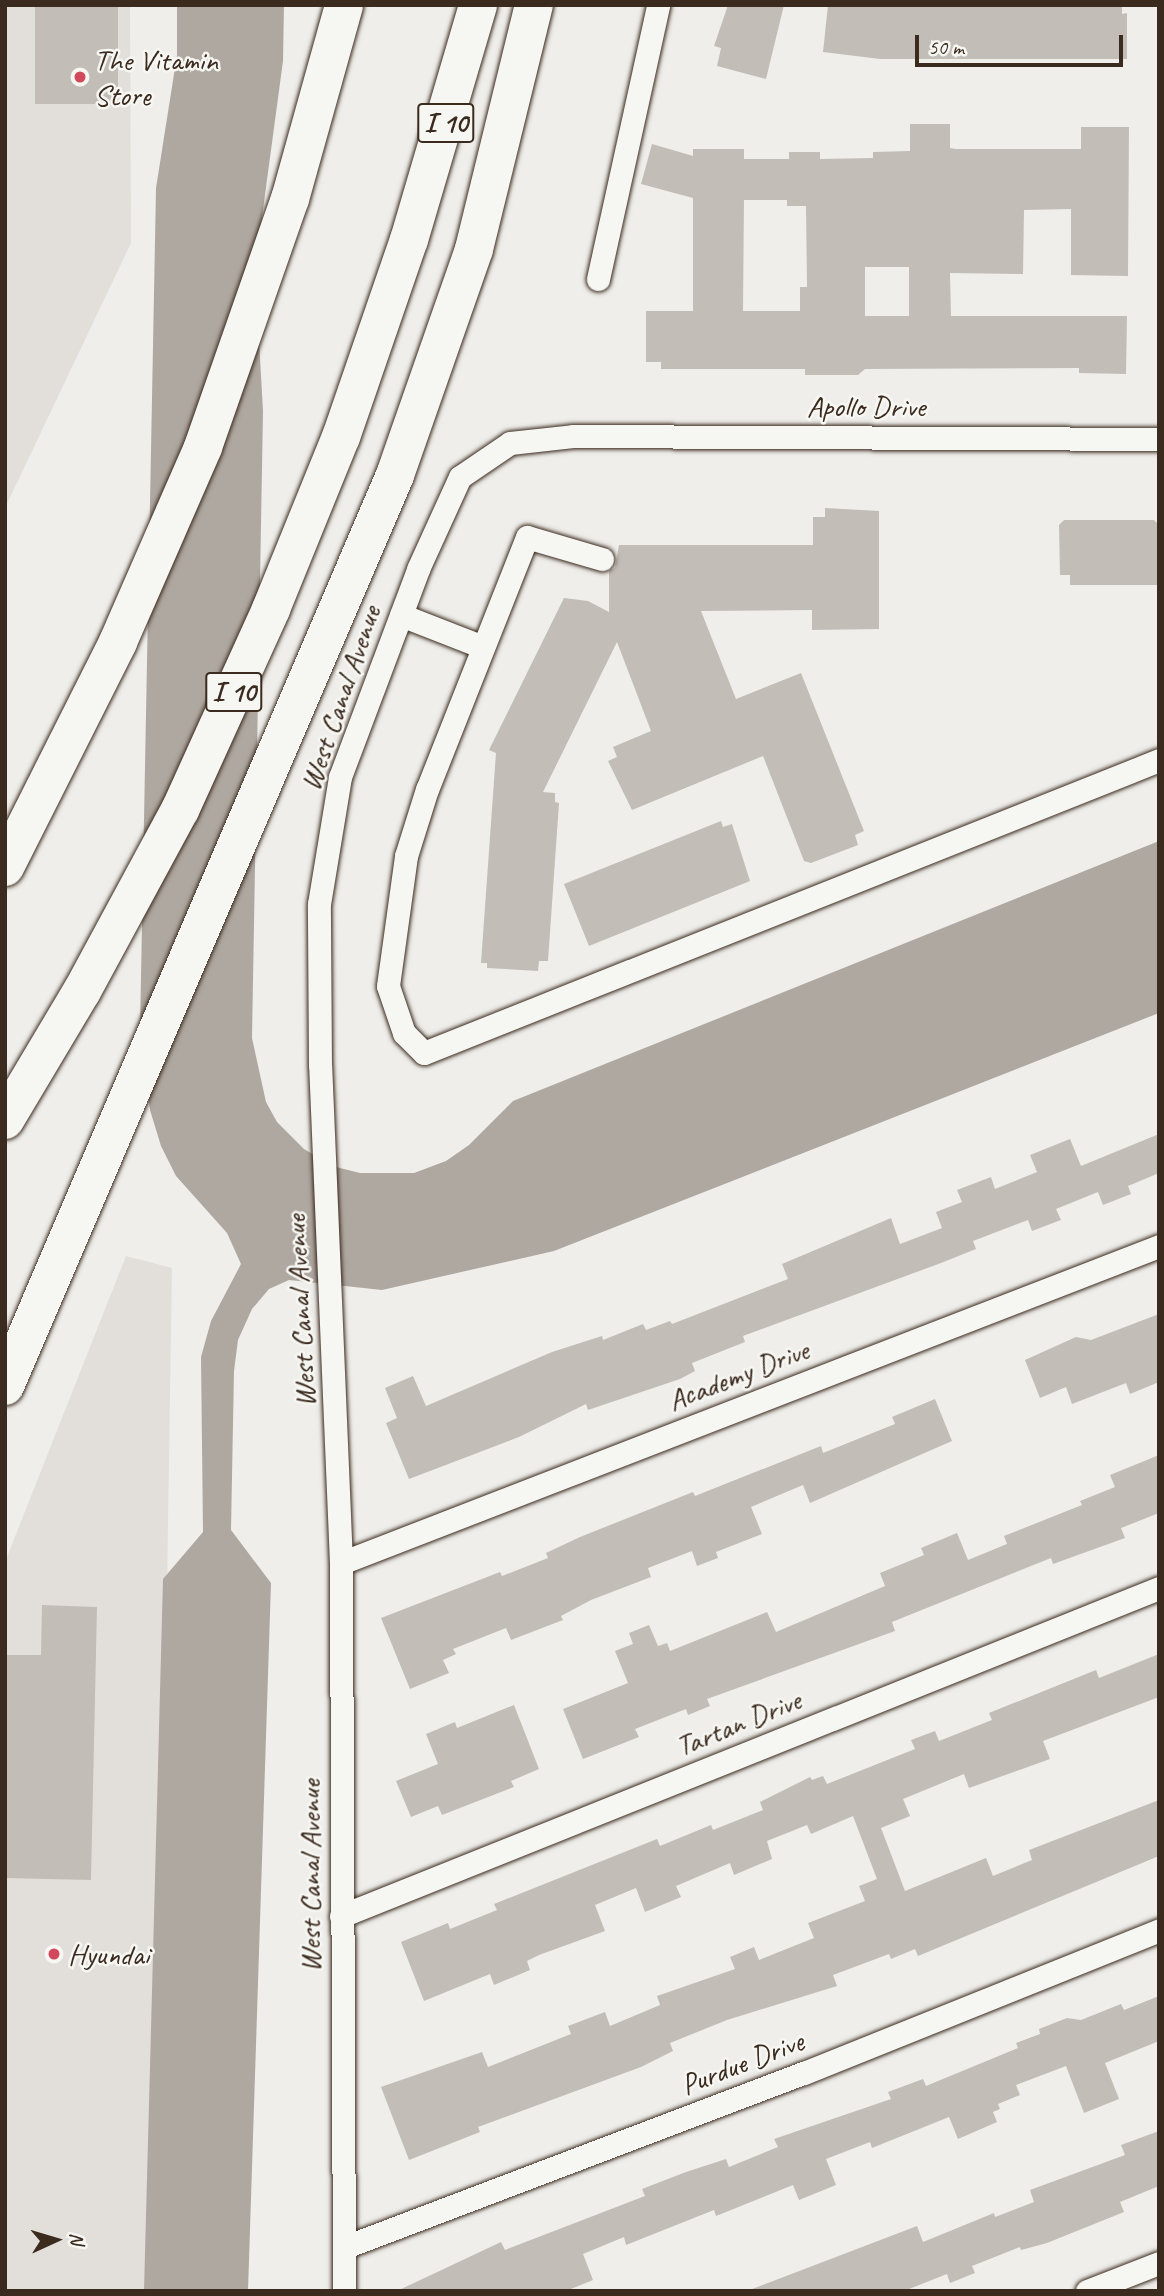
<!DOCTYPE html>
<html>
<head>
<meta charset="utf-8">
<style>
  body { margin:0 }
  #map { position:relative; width:1164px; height:2296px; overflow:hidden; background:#efeeea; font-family:Caveat,sans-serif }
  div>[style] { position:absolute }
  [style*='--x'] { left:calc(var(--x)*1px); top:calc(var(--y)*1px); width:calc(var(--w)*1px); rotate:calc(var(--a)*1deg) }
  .built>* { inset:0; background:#e2dfdb }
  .water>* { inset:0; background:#afa8a1 }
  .building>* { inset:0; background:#c2bdb7; transform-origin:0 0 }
  .roads { filter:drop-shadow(0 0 2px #3b2a1e) drop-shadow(0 0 2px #3b2a1e) }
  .street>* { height:23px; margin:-11.5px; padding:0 11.5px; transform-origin:11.5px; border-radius:11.5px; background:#f6f6f2 }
  .highway>* { height:38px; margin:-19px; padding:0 19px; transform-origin:19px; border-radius:19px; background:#f6f6f2 }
  .dots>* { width:19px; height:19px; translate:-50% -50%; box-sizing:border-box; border:4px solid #f6f6f2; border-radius:50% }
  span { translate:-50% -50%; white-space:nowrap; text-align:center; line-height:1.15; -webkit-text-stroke:5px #f6f6f2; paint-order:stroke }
  .shield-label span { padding:2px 5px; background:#f6f6f2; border:2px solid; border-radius:5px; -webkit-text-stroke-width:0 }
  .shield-label { font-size:28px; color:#3b2a1e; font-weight:700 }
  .poi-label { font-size:30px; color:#3b2a1e }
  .left { translate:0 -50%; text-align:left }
  .street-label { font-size:30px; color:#3b2a1e }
  .frame { position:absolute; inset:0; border:7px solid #3b2a1e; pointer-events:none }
  .north { position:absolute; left:21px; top:2205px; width:70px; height:70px; -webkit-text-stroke:5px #f6f6f2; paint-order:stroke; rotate:86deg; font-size:19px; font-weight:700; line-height:28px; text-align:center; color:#3b2a1e }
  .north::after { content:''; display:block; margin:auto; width:24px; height:32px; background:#3b2a1e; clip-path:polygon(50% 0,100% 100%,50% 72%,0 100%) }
  .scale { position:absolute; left:915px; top:35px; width:208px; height:32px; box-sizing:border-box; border:4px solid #3b2a1e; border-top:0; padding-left:9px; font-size:21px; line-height:24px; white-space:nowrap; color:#3b2a1e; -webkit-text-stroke:5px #f6f6f2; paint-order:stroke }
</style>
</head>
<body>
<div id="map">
  <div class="built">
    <div style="clip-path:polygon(5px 5px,130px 5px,131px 243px,5px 508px)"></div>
    <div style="clip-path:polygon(126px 1256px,172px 1268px,156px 2291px,5px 2291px,5px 1562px)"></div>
  </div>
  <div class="water">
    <div style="clip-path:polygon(177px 5px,284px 5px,283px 61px,255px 269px,263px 411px,252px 1038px,266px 1102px,277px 1122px,304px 1149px,332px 1166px,360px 1173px,414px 1173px,446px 1161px,469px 1145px,513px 1101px,1159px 841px,1159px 1013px,554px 1251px,382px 1290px,289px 1280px,269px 1289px,252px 1309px,238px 1340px,234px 1371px,231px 1530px,271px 1583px,248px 2291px,144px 2291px,163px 1579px,203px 1532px,201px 1357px,211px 1321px,241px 1264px,227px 1233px,176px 1176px,161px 1146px,150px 1110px,140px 1030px,156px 188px,177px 55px)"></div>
  </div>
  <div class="building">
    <div style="left:35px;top:5px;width:83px;height:99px"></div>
    <div style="clip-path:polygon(728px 5px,784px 5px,766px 79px,717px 66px,721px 48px,714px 46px)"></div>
    <div style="clip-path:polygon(828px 5px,1122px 5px,1122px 14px,1127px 13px,1127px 59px,880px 59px,823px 52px)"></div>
    <div style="clip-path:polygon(evenodd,910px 124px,950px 124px,950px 148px,956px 149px,1081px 149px,1081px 127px,1129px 127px,1128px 276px,1071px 275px,1071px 209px,1024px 210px,1023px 274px,950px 273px,951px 316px,1127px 316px,1126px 374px,1079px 373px,1079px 368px,865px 369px,858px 375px,805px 375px,805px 369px,661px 369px,661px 362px,646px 362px,646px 311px,693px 311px,693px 198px,641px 184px,652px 144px,693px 156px,693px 149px,744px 149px,744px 159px,789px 159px,789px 152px,820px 152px,820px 159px,873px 158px,873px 152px,910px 151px,910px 124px,744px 200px,787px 200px,787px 206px,806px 206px,807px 287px,800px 287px,800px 311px,743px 311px,744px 200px,910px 124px,865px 267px,909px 267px,909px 316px,865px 316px,865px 267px)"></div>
    <div style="clip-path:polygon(825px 508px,879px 511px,879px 629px,812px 630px,812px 610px,701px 611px,736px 699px,801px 673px,864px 831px,855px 835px,858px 845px,811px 863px,804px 861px,763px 756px,632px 810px,608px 761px,617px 757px,613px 747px,651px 731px,617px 642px,543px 792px,555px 793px,555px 802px,559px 803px,548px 961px,539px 961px,538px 971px,487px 968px,487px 963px,481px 963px,496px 753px,489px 750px,564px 598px,588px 601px,609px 612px,609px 571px,615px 568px,619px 545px,813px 545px,813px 517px,825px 517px)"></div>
    <div style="clip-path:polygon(1064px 520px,1154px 520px,1159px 525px,1159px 585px,1070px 585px,1070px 575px,1060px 575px,1059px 525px)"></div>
    <div style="clip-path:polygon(721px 821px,723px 827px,732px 824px,750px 881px,589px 946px,564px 884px)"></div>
    <div style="clip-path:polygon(1159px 1134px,1159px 1173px,1128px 1186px,1131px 1194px,1103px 1205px,1098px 1192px,1056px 1209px,1061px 1220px,1032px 1231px,1028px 1220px,973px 1241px,976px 1249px,941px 1263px,743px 1336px,745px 1342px,692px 1363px,695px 1371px,680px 1379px,588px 1410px,586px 1404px,519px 1437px,409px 1479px,386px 1423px,397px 1418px,385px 1388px,413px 1376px,426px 1406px,552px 1352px,602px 1336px,603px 1340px,643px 1324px,646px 1330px,670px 1321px,672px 1324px,788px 1279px,782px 1264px,891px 1218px,900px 1244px,942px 1228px,936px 1212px,962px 1202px,957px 1190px,991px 1177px,995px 1189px,1037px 1172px,1030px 1155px,1070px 1139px,1081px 1166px)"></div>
    <div style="clip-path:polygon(1159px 1314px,1159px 1382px,1130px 1394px,1126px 1383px,1072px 1404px,1066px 1387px,1040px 1398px,1025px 1360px,1076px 1337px,1091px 1340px)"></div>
    <div style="clip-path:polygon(935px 1399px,952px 1441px,810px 1503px,803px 1485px,751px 1507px,762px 1534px,716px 1552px,718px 1558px,697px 1566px,692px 1551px,648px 1568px,651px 1577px,591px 1600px,561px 1616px,563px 1620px,511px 1640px,506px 1628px,453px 1649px,456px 1654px,443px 1660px,449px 1673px,410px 1689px,381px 1618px,500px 1572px,502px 1576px,548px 1558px,546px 1553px,580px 1537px,693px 1492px,695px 1496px,821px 1446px,823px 1453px,895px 1424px,892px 1417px)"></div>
    <div style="clip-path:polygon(1159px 1455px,1159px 1513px,1121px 1528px,1125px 1538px,1053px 1564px,1051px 1558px,892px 1622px,895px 1631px,707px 1699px,710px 1706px,688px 1715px,686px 1709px,635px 1729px,639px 1737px,583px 1759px,563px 1709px,628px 1683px,615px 1651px,633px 1644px,629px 1633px,649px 1625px,658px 1646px,667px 1643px,670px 1651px,767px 1612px,776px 1632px,885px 1586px,880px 1573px,924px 1555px,921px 1548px,957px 1533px,968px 1560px,1007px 1544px,1004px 1536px,1082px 1505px,1080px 1501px,1115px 1487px,1110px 1475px)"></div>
    <div style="clip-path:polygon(42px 1605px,97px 1607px,91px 1880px,5px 1878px,6px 1655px,41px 1655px)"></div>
    <div style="clip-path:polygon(1159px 1654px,1159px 1697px,1043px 1741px,1050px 1759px,969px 1788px,964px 1774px,903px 1799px,910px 1816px,881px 1828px,905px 1891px,986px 1858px,993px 1876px,1032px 1860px,1029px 1850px,1159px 1800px,1159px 1856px,918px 1956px,915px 1949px,891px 1959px,889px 1954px,833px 1975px,837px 1986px,727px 2020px,670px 2043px,673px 2051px,641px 2067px,478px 2127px,480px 2132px,409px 2160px,381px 2087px,482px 2052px,488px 2067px,571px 2034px,568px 2026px,605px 2012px,610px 2026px,660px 2005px,657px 1996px,735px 1969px,730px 1957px,754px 1947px,759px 1960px,814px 1938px,808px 1923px,865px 1901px,859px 1886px,877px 1879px,853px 1816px,811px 1834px,807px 1825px,767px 1841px,772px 1859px,734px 1875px,730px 1863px,676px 1886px,681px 1897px,645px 1912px,636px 1888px,595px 1905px,605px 1931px,539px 1955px,527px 1961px,530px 1970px,494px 1985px,490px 1974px,424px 2001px,401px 1942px,448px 1923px,450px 1929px,497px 1910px,494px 1904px,657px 1839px,660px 1846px,711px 1825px,713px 1830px,763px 1810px,760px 1802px,810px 1777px,812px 1780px,823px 1776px,827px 1784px,915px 1749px,911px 1740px,935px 1731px,939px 1741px,992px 1720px,989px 1713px,1096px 1670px,1099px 1678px)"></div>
    <div style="clip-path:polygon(514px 1705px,539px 1769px,511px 1781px,514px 1787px,442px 1815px,438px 1806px,411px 1817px,396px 1781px,438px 1764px,426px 1734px,455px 1722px,457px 1728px)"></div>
    <div style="clip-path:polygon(1159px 1996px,1159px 2041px,1105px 2063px,1119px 2099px,1084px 2113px,1066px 2066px,1016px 2085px,1020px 2095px,998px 2104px,1000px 2109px,993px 2112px,997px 2122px,958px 2139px,949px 2117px,872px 2148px,870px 2142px,826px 2159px,836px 2185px,799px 2200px,793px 2185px,716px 2216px,714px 2210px,626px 2245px,624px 2237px,583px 2254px,593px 2280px,566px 2291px,397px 2291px,501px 2242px,505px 2250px,645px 2196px,642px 2189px,686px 2172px,726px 2159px,729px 2167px,778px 2147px,774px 2139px,891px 2099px,888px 2092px,923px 2079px,926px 2086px,1018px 2048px,1016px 2043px,1040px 2034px,1039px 2029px,1067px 2018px,1081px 2020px,1121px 2004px,1124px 2010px)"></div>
    <div style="clip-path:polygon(1159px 2131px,1159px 2186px,1120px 2202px,1124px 2212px,1047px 2243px,1021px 2250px,1020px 2247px,972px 2266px,975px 2273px,950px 2283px,947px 2274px,904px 2291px,747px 2291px,917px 2226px,923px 2242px,994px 2213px,995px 2217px,1034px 2202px,1030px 2190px,1125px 2155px,1121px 2145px)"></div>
  </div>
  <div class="roads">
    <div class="street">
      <div style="--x:598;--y:279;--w:280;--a:-77.6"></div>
      <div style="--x:602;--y:559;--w:78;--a:-163.7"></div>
      <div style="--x:527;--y:537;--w:271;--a:111.6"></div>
      <div style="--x:427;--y:789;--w:70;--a:107.4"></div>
      <div style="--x:406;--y:856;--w:131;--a:97.9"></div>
      <div style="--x:388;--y:986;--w:50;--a:71.2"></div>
      <div style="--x:404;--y:1033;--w:28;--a:45"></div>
      <div style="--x:424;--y:1053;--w:791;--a:-21.73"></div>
      <div style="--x:401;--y:615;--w:88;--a:21.3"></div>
      <div style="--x:341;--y:1563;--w:877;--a:-21.18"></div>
      <div style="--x:341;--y:1916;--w:881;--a:-21.85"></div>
      <div style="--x:345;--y:2247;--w:491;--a:-20.8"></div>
      <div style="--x:804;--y:2073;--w:383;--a:-21.9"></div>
      <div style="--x:344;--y:2291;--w:728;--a:-90.24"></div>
      <div style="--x:341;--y:1563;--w:498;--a:-92.4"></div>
      <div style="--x:320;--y:1065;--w:161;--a:-90.4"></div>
      <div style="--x:319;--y:904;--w:129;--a:-80.6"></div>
      <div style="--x:340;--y:777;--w:222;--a:-69.4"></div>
      <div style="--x:418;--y:569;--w:101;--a:-65.5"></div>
      <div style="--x:460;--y:477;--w:60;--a:-34.2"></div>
      <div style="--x:510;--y:443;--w:63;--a:-6.3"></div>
      <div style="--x:573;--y:436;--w:586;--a:0.29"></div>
      <div style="--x:1087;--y:2291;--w:77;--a:-21.3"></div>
    </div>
    <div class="highway">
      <div style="--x:5;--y:867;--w:252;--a:-63.3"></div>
      <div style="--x:118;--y:642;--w:213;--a:-66.4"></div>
      <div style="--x:203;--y:447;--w:263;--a:-70.7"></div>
      <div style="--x:290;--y:199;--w:201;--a:-74.4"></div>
      <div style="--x:5;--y:1120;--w:150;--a:-59.2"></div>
      <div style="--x:82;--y:991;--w:206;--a:-61.6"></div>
      <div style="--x:180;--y:810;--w:221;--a:-65.6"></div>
      <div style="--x:271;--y:609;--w:186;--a:-67.9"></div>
      <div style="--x:341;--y:437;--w:208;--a:-71"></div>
      <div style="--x:409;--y:240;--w:245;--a:-73.6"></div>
      <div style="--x:5;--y:1386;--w:991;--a:-66.82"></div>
      <div style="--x:395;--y:475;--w:239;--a:-70.7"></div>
      <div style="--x:474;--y:249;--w:251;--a:-76.2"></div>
    </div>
  </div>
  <div class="dots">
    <div style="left:80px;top:77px;background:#d1495b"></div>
    <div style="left:54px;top:1954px;background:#d1495b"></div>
  </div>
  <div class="shield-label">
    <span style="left:446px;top:123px">I 10</span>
    <span style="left:234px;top:692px">I 10</span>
  </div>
  <div class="poi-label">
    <span class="left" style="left:94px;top:77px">The Vitamin<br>Store</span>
    <span class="left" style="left:68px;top:1954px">Hyundai</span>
  </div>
  <div class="street-label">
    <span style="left:866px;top:406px">Apollo Drive</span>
    <span style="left:340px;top:698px;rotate:-71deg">West Canal Avenue</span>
    <span style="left:300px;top:1311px;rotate:-93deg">West Canal Avenue</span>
    <span style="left:738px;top:1375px;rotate:-21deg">Academy Drive</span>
    <span style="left:738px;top:1723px;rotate:-22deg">Tartan Drive</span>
    <span style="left:310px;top:1876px;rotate:-90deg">West Canal Avenue</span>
    <span style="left:742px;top:2063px;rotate:-21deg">Purdue Drive</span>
  </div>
  <div class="frame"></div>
  <div class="north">N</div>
  <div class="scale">50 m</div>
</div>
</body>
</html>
